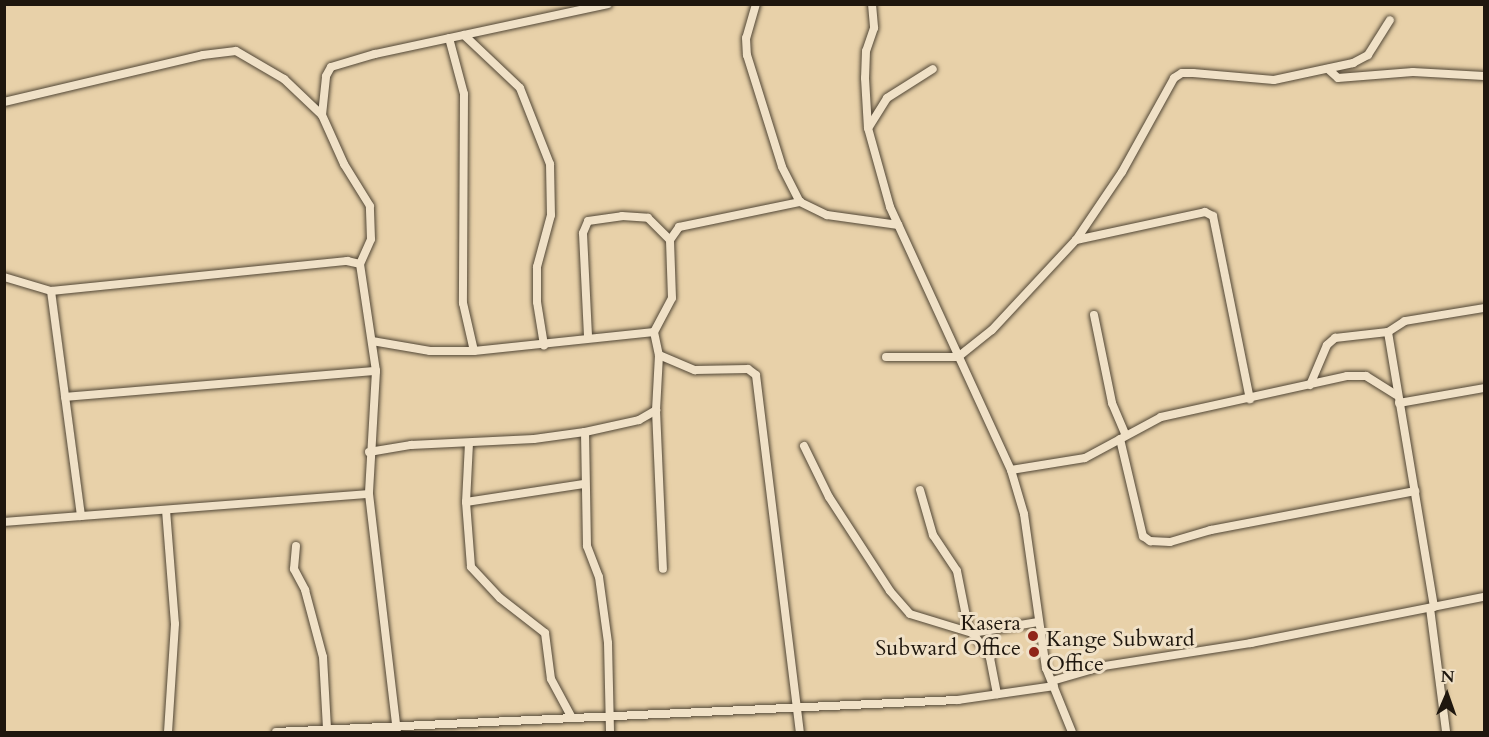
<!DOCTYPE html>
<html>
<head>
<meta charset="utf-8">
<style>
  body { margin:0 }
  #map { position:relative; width:1489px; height:737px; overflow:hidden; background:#e8d1a9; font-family:Cardo,serif }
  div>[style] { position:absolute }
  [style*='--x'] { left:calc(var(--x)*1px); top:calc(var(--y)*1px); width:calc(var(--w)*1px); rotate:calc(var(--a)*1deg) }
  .roads { filter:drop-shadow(0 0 2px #514635) drop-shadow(0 0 2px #514635) }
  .street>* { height:8px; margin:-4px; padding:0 4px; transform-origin:4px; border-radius:4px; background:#f0e1c7 }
  .dots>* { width:16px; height:16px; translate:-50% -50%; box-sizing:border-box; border:3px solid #f0e1c7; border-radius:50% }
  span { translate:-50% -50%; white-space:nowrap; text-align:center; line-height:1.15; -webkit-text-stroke:6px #f0e1c7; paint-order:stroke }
  .poi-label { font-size:22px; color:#1f170e }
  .right { translate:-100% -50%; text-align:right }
  .left { translate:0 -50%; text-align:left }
  .frame { position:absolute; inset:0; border:6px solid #1f170e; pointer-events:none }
  .north { position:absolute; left:1417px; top:665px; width:60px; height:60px; -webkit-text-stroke:4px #f0e1c7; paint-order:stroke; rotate:2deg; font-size:16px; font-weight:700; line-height:24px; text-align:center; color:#1f170e }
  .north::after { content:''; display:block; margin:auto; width:21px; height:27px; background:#1f170e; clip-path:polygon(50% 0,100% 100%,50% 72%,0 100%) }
</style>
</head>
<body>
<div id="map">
  <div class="roads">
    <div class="street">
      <div style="--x:756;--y:4;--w:35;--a:106"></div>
      <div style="--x:746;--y:38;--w:17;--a:87"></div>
      <div style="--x:747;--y:55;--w:117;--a:72.6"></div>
      <div style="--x:782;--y:167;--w:39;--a:63"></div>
      <div style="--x:800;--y:202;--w:30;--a:26"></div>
      <div style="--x:827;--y:215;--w:72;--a:8"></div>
      <div style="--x:872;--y:4;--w:24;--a:85"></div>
      <div style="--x:874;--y:28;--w:24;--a:109"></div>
      <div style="--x:866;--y:51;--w:27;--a:92"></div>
      <div style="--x:865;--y:78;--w:50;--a:86.6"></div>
      <div style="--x:868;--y:128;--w:82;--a:74.4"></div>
      <div style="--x:890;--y:207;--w:289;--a:65.3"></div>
      <div style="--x:1011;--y:470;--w:46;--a:73.5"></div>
      <div style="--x:1024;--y:514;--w:156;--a:81.9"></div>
      <div style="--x:1046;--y:668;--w:69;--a:67.9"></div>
      <div style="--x:464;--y:35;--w:77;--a:43.4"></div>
      <div style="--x:520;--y:88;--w:82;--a:68.5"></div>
      <div style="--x:550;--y:164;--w:51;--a:88.9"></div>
      <div style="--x:551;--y:215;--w:54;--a:105.1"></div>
      <div style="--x:537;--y:267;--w:35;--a:90"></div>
      <div style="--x:537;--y:302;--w:44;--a:80.8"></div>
      <div style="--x:449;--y:38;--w:58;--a:75"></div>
      <div style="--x:464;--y:94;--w:209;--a:90.3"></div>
      <div style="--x:463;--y:303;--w:49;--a:77.1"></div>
      <div style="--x:1328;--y:69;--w:13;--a:42"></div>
      <div style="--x:1338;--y:78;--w:75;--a:-4.6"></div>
      <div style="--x:1413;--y:72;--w:71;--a:3.2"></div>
      <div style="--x:4;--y:102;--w:204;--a:-13.3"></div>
      <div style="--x:203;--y:55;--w:33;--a:-7"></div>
      <div style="--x:236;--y:51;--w:56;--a:30.3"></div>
      <div style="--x:284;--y:79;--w:52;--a:43.5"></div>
      <div style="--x:869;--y:127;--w:34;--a:-58"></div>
      <div style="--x:887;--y:98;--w:54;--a:-32.2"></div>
      <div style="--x:1076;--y:240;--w:132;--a:-12.2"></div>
      <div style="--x:1205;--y:212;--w:9;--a:27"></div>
      <div style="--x:1213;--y:216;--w:187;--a:78.6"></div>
      <div style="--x:360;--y:264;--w:27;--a:-66"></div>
      <div style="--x:371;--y:239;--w:33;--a:-92"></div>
      <div style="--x:370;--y:206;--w:49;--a:-121.8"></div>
      <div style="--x:344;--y:164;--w:54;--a:-114.2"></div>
      <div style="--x:322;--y:115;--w:39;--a:-84"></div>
      <div style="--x:326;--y:76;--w:10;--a:-61"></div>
      <div style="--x:331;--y:67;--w:46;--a:-16.5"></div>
      <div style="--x:375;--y:54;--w:238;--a:-12.1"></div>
      <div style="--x:4;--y:277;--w:49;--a:16.6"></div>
      <div style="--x:51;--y:291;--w:298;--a:-5.8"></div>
      <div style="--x:347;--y:261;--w:13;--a:13"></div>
      <div style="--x:360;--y:264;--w:108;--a:81.5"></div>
      <div style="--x:376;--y:371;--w:123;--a:93.3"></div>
      <div style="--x:369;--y:494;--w:240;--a:83.3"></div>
      <div style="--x:51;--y:291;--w:227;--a:82.4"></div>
      <div style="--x:1094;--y:315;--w:90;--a:78.4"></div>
      <div style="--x:1112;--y:403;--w:34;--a:67"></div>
      <div style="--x:654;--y:332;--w:24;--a:78"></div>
      <div style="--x:659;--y:355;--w:55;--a:93.1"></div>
      <div style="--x:656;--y:410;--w:159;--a:87.5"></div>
      <div style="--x:588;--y:336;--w:103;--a:-92.8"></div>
      <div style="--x:583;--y:233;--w:13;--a:-67"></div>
      <div style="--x:588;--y:221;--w:34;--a:-8"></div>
      <div style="--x:622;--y:216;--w:26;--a:4"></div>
      <div style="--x:648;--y:218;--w:31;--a:45"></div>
      <div style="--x:372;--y:341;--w:59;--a:9.8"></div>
      <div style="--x:430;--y:351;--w:44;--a:0"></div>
      <div style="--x:474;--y:351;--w:181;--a:-6"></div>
      <div style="--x:654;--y:332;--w:38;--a:-62"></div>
      <div style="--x:672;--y:298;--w:58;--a:-92"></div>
      <div style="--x:670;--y:240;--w:16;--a:-55"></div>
      <div style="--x:679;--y:227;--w:124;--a:-11.7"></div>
      <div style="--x:659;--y:355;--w:39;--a:23"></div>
      <div style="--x:695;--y:370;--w:53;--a:-1.1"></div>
      <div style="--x:748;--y:369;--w:10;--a:37"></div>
      <div style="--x:756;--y:375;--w:360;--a:83"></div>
      <div style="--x:886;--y:357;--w:72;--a:0"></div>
      <div style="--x:958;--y:357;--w:43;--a:-38.5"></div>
      <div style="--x:992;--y:330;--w:123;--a:-47"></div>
      <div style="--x:1076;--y:240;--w:82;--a:-55.9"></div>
      <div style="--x:1122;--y:172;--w:107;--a:-61"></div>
      <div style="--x:1174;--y:78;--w:9;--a:-32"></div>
      <div style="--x:1182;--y:73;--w:11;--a:0"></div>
      <div style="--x:1193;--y:73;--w:81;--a:4.9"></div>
      <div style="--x:1274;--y:80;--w:81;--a:-12.1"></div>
      <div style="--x:1353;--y:63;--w:17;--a:-28"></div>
      <div style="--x:1368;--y:55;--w:41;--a:-57.8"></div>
      <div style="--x:1310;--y:385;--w:43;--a:-67"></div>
      <div style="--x:1327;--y:345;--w:11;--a:-41"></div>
      <div style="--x:1335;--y:338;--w:53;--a:-6.5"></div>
      <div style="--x:65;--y:397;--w:312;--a:-4.8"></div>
      <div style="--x:1399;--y:403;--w:86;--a:-10"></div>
      <div style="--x:585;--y:432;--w:114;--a:89"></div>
      <div style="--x:587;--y:546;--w:33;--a:69"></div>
      <div style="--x:599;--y:577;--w:67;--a:82.2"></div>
      <div style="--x:608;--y:643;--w:89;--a:88.7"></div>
      <div style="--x:1120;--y:439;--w:100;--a:76.7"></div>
      <div style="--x:1143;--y:536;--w:9;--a:36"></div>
      <div style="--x:1150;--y:541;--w:20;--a:3"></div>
      <div style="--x:1170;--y:542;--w:43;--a:-16.3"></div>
      <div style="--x:1211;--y:530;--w:208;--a:-10.8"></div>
      <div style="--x:469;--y:443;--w:59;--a:92.9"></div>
      <div style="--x:466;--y:502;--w:65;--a:85.6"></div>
      <div style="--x:471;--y:567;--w:42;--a:46.9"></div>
      <div style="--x:500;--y:598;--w:57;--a:37.9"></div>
      <div style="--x:545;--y:633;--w:46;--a:82.6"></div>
      <div style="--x:551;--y:679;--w:44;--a:61.7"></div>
      <div style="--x:804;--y:446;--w:57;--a:63.9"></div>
      <div style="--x:829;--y:497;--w:112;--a:57"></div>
      <div style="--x:890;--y:591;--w:30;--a:49"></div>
      <div style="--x:910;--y:614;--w:65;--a:17"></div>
      <div style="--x:972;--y:633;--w:67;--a:-9.5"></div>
      <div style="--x:369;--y:452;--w:43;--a:-9.5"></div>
      <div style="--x:411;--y:445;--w:123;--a:-2.8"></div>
      <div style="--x:534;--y:439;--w:51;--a:-7.8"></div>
      <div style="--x:585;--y:432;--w:55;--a:-12.5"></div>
      <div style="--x:639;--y:420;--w:20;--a:-30"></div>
      <div style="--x:1011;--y:470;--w:75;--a:-9.2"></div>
      <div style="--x:1085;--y:458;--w:86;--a:-28.3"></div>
      <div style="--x:1161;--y:417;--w:190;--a:-12.4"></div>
      <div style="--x:1347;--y:376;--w:19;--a:0"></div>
      <div style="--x:1366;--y:376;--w:36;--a:32"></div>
      <div style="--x:920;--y:490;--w:47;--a:73.9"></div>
      <div style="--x:933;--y:535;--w:43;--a:56.3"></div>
      <div style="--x:957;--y:571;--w:56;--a:78.7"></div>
      <div style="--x:968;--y:626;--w:39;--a:55"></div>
      <div style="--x:990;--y:658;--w:37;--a:79"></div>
      <div style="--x:466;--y:502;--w:119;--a:-8.7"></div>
      <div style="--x:166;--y:510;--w:114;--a:85.5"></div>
      <div style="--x:175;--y:624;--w:108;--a:93.7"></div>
      <div style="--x:4;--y:522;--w:366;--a:-4.4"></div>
      <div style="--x:296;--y:546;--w:23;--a:95"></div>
      <div style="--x:294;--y:569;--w:24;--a:62"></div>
      <div style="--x:305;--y:590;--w:69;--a:75"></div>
      <div style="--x:323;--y:657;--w:72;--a:86.8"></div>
      <div style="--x:1434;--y:607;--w:279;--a:-99.5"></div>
      <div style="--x:1388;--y:332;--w:20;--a:-33"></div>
      <div style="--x:1405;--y:321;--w:80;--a:-9.3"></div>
      <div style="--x:1430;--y:608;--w:125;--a:82.6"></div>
      <div style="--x:1052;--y:681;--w:54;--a:-16.1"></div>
      <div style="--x:1104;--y:666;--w:149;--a:-8.9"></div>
      <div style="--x:1251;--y:643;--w:237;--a:-11.2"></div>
      <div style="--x:276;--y:732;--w:683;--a:-2.69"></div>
      <div style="--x:958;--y:700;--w:97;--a:-8.3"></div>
    </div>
  </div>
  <div class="dots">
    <div style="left:1033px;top:636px;background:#8f2418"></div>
    <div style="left:1034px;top:652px;background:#8f2418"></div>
  </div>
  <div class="poi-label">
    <span class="right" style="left:1021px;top:636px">Kasera<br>Subward Office</span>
    <span class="left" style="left:1046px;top:652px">Kange Subward<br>Office</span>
  </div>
  <div class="frame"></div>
  <div class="north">N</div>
</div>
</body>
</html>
